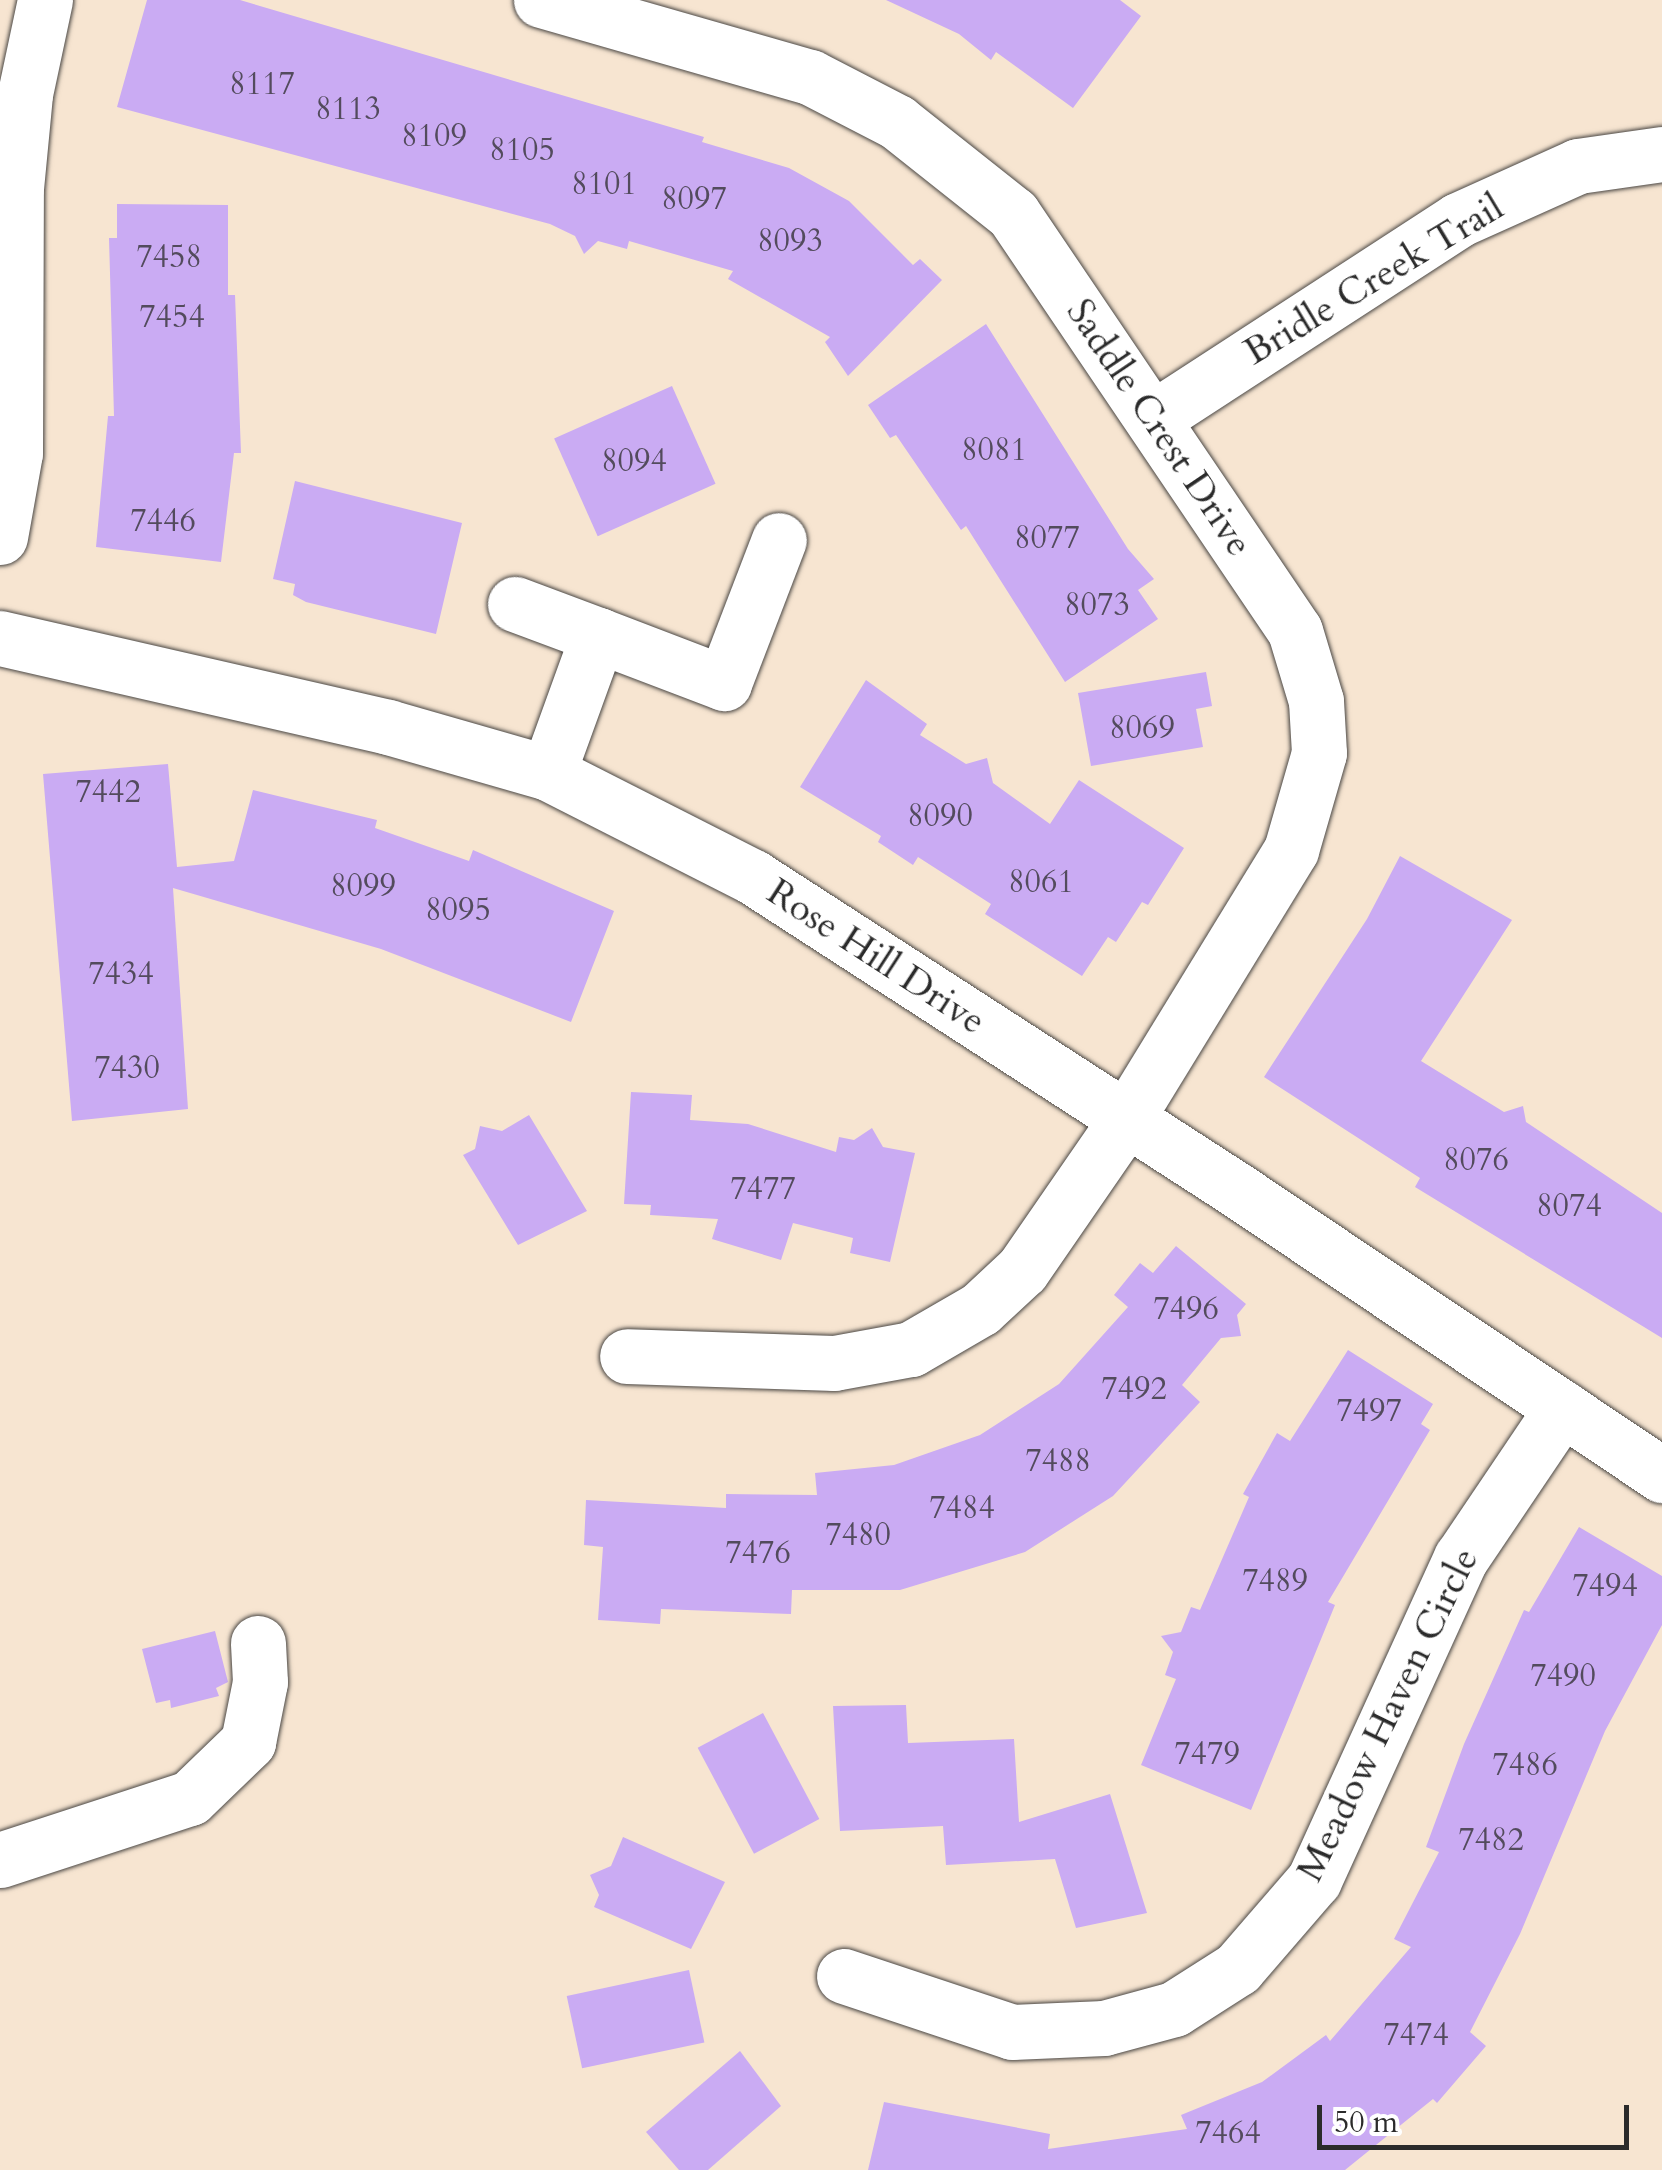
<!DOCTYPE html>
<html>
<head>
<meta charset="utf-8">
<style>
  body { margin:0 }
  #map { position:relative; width:1662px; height:2170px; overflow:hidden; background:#f7e5d1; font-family:Cardo,serif }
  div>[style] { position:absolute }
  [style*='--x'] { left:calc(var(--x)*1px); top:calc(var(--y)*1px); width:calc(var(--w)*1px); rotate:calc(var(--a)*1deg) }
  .building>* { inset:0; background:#caabf3; transform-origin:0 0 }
  .roads { filter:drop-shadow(0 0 2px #4a4744) drop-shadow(0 0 2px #4a4744) }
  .minor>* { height:55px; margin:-27.5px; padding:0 27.5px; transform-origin:27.5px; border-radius:27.5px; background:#fff }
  span { translate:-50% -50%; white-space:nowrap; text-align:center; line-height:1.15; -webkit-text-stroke:9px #fff; paint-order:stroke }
  .number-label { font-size:32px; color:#534b5d }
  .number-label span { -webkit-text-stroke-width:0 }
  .street-label { font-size:38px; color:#2b2b2b }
  .scale { position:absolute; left:1317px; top:2105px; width:312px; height:45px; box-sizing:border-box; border:5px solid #2b2b2b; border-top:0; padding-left:12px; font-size:30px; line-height:35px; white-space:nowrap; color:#2b2b2b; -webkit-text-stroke:8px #fff; paint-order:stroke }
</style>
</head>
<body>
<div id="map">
  <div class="building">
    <div style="clip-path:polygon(147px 0,240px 0,704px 137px,702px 142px,789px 168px,849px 201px,913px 265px,920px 259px,942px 280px,848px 376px,825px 342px,830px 337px,728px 279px,733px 271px,629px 241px,627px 249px,598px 241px,584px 254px,575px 236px,550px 224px,117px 107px)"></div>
    <div style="clip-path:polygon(886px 0,1120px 0,1141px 16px,1073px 108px,996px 52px,991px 60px,959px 34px)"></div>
    <div style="clip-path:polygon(117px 204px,228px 205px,228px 295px,235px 295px,241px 453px,234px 453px,221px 562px,96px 547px,108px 416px,114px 416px,109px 238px,117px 238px)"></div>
    <div style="clip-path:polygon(986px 324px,1128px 549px,1154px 579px,1138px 590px,1158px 619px,1065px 682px,966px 526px,961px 530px,896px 435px,890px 438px,868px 405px)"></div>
    <div style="left:672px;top:386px;width:107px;height:129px;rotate:66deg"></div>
    <div style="clip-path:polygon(295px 481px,462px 523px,436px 634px,306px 602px,293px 595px,295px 584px,273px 579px)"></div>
    <div style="clip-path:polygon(1206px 672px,1212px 706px,1196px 709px,1203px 747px,1091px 766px,1078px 693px)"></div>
    <div style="clip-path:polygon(866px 680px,927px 724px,920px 735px,966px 764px,987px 758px,993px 783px,1050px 824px,1079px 780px,1184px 848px,1148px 905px,1142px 902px,1116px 942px,1108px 937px,1082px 976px,985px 914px,991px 904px,918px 857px,913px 865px,878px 842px,881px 836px,800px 787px)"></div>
    <div style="clip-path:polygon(168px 764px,177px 867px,234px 861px,253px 790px,377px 820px,375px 828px,469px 861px,473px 850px,614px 911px,571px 1022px,381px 949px,173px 888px,188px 1109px,72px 1121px,43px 774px)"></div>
    <div style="clip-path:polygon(1400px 856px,1512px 920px,1421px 1061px,1504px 1112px,1523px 1106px,1526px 1122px,1662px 1213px,1662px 1338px,1415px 1187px,1420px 1178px,1264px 1077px,1367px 919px)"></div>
    <div style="clip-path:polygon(631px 1092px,692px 1095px,690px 1120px,748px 1124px,836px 1152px,839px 1137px,854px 1140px,872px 1128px,883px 1147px,915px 1153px,890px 1262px,850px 1253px,853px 1238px,793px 1223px,781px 1260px,712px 1239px,718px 1219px,650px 1215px,651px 1205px,624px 1204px)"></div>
    <div style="clip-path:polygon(529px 1115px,587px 1211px,518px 1245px,463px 1155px,475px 1149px,480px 1126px,502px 1131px)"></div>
    <div style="clip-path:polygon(1176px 1246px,1246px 1304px,1237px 1315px,1241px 1336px,1221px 1338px,1182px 1385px,1200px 1402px,1113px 1496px,1025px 1552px,900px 1590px,792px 1590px,791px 1614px,661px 1609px,660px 1624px,598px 1620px,603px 1547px,584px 1545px,586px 1500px,726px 1508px,726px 1494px,817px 1495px,815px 1473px,894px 1465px,980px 1435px,1059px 1384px,1128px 1307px,1114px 1295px,1140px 1263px,1153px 1273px)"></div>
    <div style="clip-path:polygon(1348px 1350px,1433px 1404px,1421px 1424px,1430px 1430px,1328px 1602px,1335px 1605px,1251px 1810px,1141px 1765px,1176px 1679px,1165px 1675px,1173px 1652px,1161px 1636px,1181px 1632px,1191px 1607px,1200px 1610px,1249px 1497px,1243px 1494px,1277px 1433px,1290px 1441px)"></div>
    <div style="clip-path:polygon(1579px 1527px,1662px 1576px,1662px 1625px,1605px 1731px,1520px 1934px,1470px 2032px,1486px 2046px,1437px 2103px,1433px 2099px,1345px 2170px,868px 2170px,884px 2102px,1050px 2134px,1048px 2149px,1187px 2129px,1181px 2115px,1262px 2082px,1326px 2035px,1330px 2041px,1411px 1947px,1394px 1939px,1439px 1852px,1426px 1847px,1464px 1744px,1524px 1610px,1529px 1612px)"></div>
    <div style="clip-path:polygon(215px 1631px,228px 1682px,216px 1688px,219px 1696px,171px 1708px,170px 1700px,156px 1703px,142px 1649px)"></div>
    <div style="clip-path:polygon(906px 1705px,908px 1743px,1014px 1739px,1019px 1822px,1110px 1794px,1147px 1913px,1076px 1928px,1055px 1859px,946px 1865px,943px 1826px,840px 1831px,833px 1706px)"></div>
    <div style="left:763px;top:1713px;width:120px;height:74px;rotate:62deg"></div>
    <div style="clip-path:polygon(623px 1837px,725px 1882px,691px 1949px,594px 1907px,599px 1895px,590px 1875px,611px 1866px)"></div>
    <div style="left:689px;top:1970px;width:74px;height:125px;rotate:78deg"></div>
    <div style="clip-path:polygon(740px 2051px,781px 2106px,708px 2170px,679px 2170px,646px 2132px)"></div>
  </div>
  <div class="roads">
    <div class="minor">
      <div style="--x:541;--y:0;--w:280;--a:16"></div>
      <div style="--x:810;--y:77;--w:98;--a:27.3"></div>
      <div style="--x:897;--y:122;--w:148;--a:38.4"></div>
      <div style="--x:1013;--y:214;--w:503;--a:55.93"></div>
      <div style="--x:1295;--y:631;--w:73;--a:73.3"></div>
      <div style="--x:1316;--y:701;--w:52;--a:86.7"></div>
      <div style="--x:1319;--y:753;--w:101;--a:106.1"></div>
      <div style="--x:1291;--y:850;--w:314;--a:121.5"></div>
      <div style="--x:1127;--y:1118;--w:185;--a:124.6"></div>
      <div style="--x:1022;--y:1270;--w:57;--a:137.1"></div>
      <div style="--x:980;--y:1309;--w:80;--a:149.9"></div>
      <div style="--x:911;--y:1349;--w:78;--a:169.7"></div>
      <div style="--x:834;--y:1363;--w:207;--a:-178.1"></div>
      <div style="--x:1155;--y:417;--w:361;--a:-33"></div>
      <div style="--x:1458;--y:220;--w:132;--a:-24.2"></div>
      <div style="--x:1578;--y:166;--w:85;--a:-8.1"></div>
      <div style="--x:0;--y:537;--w:85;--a:-79.9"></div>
      <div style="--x:15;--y:453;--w:265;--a:-89.8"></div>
      <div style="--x:16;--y:188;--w:94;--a:-84.5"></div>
      <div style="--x:25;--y:94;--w:96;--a:-78"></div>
      <div style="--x:515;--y:604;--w:89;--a:20.5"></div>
      <div style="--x:0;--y:638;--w:398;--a:12.9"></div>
      <div style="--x:388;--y:727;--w:166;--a:16"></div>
      <div style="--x:548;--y:773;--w:230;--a:26.9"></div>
      <div style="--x:753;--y:877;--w:576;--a:32.89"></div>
      <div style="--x:1237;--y:1190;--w:512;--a:33.85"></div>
      <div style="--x:548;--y:773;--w:147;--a:-70.1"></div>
      <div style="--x:598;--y:635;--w:135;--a:20.9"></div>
      <div style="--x:724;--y:683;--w:153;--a:-69"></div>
      <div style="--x:0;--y:1860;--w:200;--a:-18.1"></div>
      <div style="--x:190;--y:1798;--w:81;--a:-44"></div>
      <div style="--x:248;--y:1742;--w:61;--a:-78.7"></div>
      <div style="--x:260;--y:1682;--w:39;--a:-93"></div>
      <div style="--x:844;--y:1976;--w:177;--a:18.4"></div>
      <div style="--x:1012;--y:2032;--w:92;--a:-2.5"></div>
      <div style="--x:1104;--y:2028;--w:73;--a:-15.2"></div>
      <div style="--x:1174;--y:2009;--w:76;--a:-32.6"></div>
      <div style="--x:1238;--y:1968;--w:116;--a:-49.2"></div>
      <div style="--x:1314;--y:1880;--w:354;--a:-65.5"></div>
      <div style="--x:1461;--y:1558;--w:181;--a:-56"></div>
    </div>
  </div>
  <div class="number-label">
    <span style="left:262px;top:84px">8117</span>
    <span style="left:348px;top:109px">8113</span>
    <span style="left:434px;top:136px">8109</span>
    <span style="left:522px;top:150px">8105</span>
    <span style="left:604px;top:184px">8101</span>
    <span style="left:694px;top:199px">8097</span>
    <span style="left:790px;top:241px">8093</span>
    <span style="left:169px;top:257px">7458</span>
    <span style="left:172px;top:317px">7454</span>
    <span style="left:994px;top:450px">8081</span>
    <span style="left:634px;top:461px">8094</span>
    <span style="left:163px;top:521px">7446</span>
    <span style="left:1047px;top:538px">8077</span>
    <span style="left:1097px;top:605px">8073</span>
    <span style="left:1142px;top:728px">8069</span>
    <span style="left:108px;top:792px">7442</span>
    <span style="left:940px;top:816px">8090</span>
    <span style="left:1041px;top:882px">8061</span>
    <span style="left:363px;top:886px">8099</span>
    <span style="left:458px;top:910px">8095</span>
    <span style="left:121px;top:974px">7434</span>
    <span style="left:127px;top:1068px">7430</span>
    <span style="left:1476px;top:1160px">8076</span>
    <span style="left:763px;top:1189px">7477</span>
    <span style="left:1569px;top:1206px">8074</span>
    <span style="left:1186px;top:1309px">7496</span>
    <span style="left:1134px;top:1389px">7492</span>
    <span style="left:1369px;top:1411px">7497</span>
    <span style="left:1058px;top:1461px">7488</span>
    <span style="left:962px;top:1508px">7484</span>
    <span style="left:858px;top:1535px">7480</span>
    <span style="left:758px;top:1553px">7476</span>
    <span style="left:1275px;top:1581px">7489</span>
    <span style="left:1605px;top:1586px">7494</span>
    <span style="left:1563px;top:1676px">7490</span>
    <span style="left:1207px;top:1754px">7479</span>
    <span style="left:1525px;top:1765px">7486</span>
    <span style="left:1491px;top:1840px">7482</span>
    <span style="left:1416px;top:2035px">7474</span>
    <span style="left:1228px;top:2133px">7464</span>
  </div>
  <div class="street-label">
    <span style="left:1374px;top:280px;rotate:-31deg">Bridle Creek Trail</span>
    <span style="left:1159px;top:428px;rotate:56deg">Saddle Crest Drive</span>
    <span style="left:876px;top:957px;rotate:33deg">Rose Hill Drive</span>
    <span style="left:1388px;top:1715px;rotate:-64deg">Meadow Haven Circle</span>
  </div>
  <div class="scale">50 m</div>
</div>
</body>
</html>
